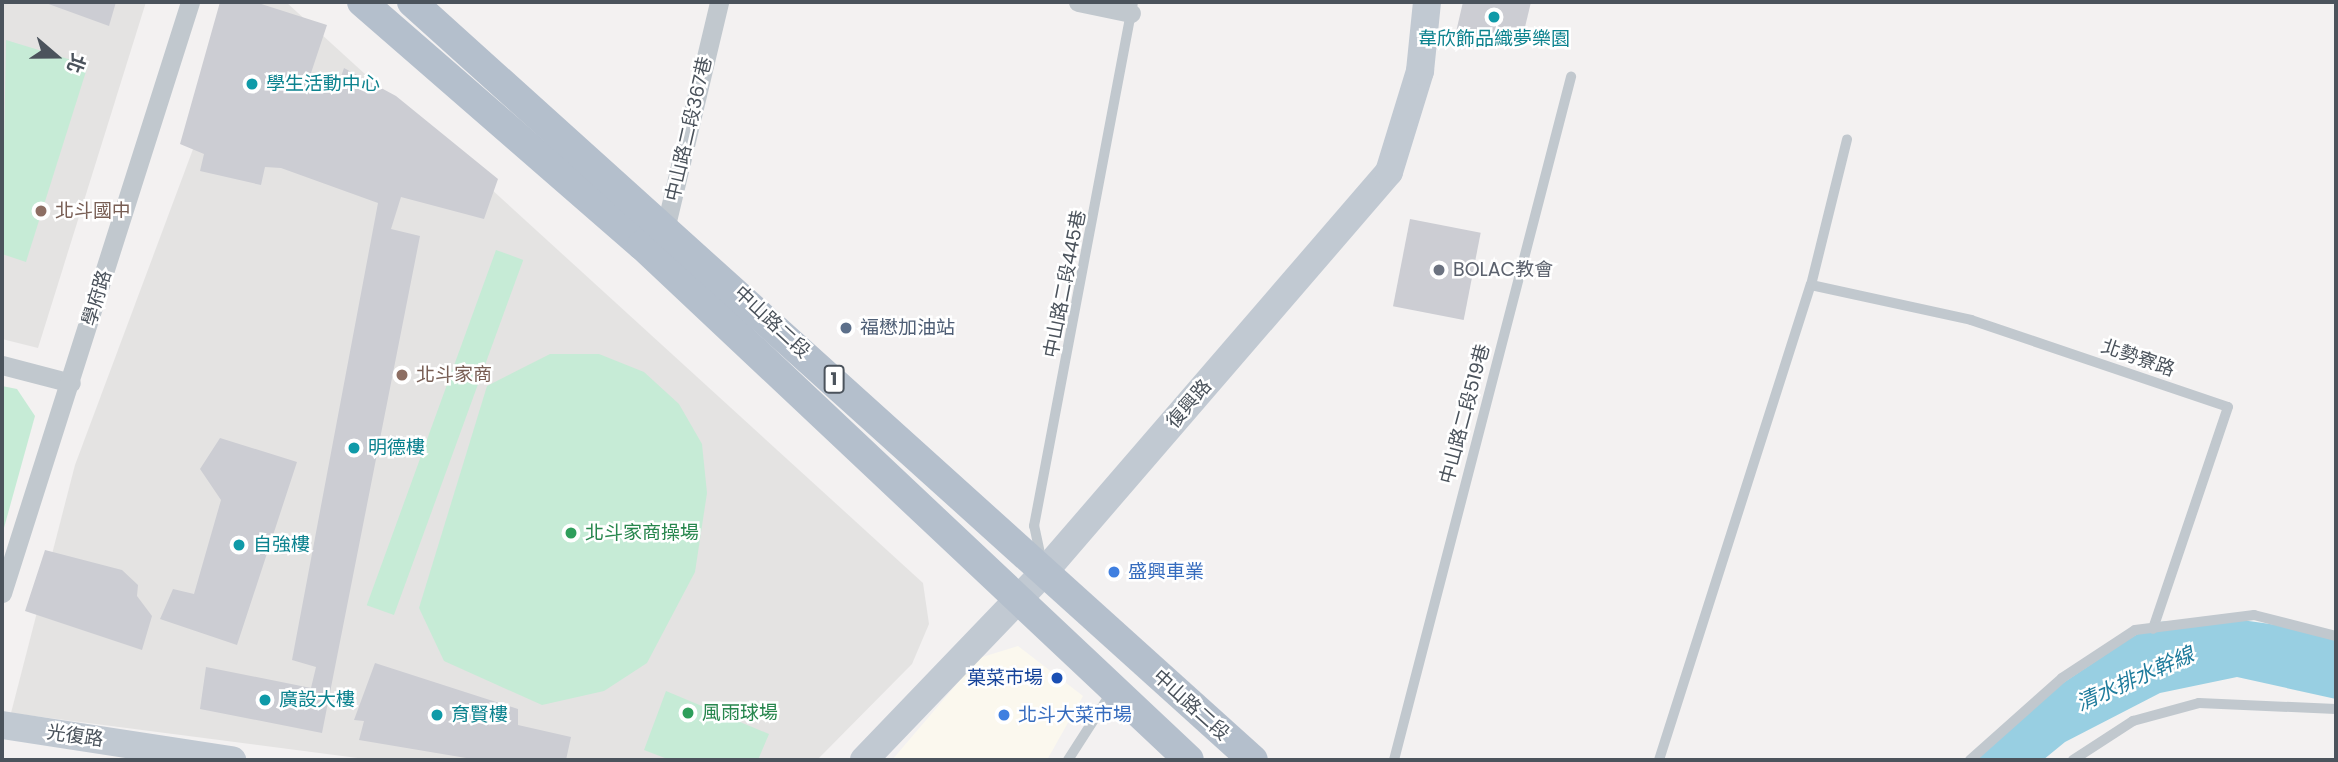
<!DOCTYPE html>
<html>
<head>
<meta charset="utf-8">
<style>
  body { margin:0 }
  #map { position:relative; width:2338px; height:762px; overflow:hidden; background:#f3f1f1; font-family:Poppins,"Noto Sans TC",sans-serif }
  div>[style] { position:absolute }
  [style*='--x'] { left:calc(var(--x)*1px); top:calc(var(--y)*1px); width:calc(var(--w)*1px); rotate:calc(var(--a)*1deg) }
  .commercial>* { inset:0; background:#fbf8ee }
  .education>* { inset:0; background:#e4e3e2 }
  .green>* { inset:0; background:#c6ebd6; transform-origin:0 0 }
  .water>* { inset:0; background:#98cfe2 }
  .building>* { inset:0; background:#cccdd3; transform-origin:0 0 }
  .lane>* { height:10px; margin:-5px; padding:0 5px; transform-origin:5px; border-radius:5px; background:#c1c8ce }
  .street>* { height:19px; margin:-9.5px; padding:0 9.5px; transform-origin:9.5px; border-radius:9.5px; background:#c1c8ce }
  .secondary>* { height:28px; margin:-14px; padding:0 14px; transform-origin:14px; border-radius:14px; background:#c1c9d2 }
  .primary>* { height:30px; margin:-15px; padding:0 15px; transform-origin:15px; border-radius:15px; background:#b4bfcc }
  .dots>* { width:19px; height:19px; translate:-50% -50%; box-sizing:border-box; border:4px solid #fff; border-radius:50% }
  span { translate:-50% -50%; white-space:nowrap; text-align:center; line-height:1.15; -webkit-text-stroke:5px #fff; paint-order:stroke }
  .shield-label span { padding:2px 5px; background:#fff; border:2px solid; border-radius:5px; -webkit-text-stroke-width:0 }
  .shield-label { font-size:18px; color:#4b535c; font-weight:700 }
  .culture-label { font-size:19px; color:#0d838f }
  .left { translate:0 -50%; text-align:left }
  .street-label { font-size:19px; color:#4b535c }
  .education-label { font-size:19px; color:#785e54 }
  .worship-label { font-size:19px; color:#5b616d }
  .service-label { font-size:19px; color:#4e5e75 }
  .leisure-label { font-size:19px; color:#27864d }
  .shop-label { font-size:19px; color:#366cbe }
  .transit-label { font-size:19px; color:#164399 }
  .right { translate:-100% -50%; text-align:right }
  .water-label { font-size:21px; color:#1e7b9c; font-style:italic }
  .frame { position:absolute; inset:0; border:4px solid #4b535c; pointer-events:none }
  .north { position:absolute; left:21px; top:21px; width:70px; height:70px; -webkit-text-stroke:5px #fff; paint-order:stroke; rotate:110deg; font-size:19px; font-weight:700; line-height:28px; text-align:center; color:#4b535c }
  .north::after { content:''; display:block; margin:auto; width:24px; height:32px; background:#4b535c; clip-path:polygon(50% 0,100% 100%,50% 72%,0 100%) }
</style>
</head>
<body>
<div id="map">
  <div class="commercial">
    <div style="clip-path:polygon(1018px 646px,1083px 696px,1047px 760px,892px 760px,979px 658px)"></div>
  </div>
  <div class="education">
    <div style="clip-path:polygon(2px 2px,146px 2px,38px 348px,2px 339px)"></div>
    <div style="clip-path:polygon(248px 2px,286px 2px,923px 583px,929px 624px,912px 664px,817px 760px,373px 760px,11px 713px,75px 465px)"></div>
  </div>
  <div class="green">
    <div style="clip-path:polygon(6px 40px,88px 65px,26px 262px,2px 254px)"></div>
    <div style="left:496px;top:250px;width:29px;height:378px;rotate:20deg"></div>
    <div style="clip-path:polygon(550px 354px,599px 354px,644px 372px,679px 404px,702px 444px,707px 493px,695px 572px,647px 663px,604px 691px,542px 705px,444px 661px,419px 608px,487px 386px)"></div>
    <div style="clip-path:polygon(2px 386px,17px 389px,35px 416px,2px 535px)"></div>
    <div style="clip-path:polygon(666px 691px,769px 734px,758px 760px,670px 760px,644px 750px)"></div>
  </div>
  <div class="water">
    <div style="clip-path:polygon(2220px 617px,2336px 633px,2336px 699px,2237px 677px,2160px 693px,2065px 742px,2043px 760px,1969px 760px,2045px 695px,2129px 639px,2159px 622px)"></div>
  </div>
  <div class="building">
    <div style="clip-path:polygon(43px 2px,116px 2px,109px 26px)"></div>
    <div style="clip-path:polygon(220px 2px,255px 2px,327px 25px,306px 88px,335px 94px,344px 68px,396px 96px,498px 179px,484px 219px,401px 197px,391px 229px,420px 236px,322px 733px,200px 709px,206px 667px,311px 688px,316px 667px,292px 660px,378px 203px,281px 168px,265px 167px,261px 185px,200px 171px,204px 154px,180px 144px)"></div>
    <div style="clip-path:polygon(1463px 2px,1531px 2px,1520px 48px,1456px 32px)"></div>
    <div style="left:1410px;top:219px;width:72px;height:89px;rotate:11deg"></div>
    <div style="clip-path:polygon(220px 438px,297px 462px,237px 645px,160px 619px,173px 589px,194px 594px,221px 500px,200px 469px)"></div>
    <div style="clip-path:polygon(45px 550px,122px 570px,138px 585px,137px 596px,152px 616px,142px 650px,25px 611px)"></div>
    <div style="clip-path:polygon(375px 663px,518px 709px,518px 725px,571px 737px,566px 760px,478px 760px,359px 740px,364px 721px,354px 720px)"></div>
  </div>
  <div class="lane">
    <div style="--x:1811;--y:285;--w:164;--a:12.3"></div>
    <div style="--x:1971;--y:320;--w:271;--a:18.7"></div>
    <div style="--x:2228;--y:407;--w:234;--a:108.7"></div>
    <div style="--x:1041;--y:558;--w:33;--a:-102"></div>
    <div style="--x:1034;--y:526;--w:533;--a:-79.3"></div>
    <div style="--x:1068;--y:760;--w:80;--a:-57.3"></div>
    <div style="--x:1394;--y:760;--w:706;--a:-75.47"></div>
    <div style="--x:1659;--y:760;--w:499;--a:-72.3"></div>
    <div style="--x:1811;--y:285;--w:150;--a:-76.1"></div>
    <div style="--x:1970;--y:760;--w:123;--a:-41.7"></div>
    <div style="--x:2062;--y:678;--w:87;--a:-33.3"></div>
    <div style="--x:2135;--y:630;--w:120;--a:-7.2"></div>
    <div style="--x:2254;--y:615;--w:85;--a:14.4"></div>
    <div style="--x:2073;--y:760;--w:72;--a:-33"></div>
    <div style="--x:2133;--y:721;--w:68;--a:-15.3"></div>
    <div style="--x:2199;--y:703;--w:137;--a:2.5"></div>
  </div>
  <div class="street">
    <div style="--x:1078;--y:2;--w:54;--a:11.7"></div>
    <div style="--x:656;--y:233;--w:13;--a:-39"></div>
    <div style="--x:666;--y:225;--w:229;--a:-76.6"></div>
    <div style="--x:2;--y:365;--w:71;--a:14.6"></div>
    <div style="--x:2;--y:593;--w:620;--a:-72.35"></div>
  </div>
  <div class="secondary">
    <div style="--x:2;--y:725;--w:233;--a:8.7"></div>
    <div style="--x:864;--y:760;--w:260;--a:-46.2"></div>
    <div style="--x:1044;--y:572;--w:528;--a:-49.22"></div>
    <div style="--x:1389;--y:172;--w:106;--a:-72.9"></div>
    <div style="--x:1420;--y:71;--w:69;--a:-84.2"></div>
  </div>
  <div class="primary">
    <div style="--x:362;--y:2;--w:371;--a:41"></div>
    <div style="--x:642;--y:245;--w:751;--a:43.27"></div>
    <div style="--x:412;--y:2;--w:1132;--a:42.03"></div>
  </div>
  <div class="dots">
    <div style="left:1494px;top:17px;background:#0f9aa8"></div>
    <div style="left:252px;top:84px;background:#0f9aa8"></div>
    <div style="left:41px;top:211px;background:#8d6e63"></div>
    <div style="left:1439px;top:270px;background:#6b7280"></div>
    <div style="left:846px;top:328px;background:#5c6f8a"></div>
    <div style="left:402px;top:375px;background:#8d6e63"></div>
    <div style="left:354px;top:448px;background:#0f9aa8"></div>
    <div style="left:571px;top:533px;background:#2e9e5b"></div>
    <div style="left:239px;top:545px;background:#0f9aa8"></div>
    <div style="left:1114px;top:572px;background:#3f7fe0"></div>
    <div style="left:1057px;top:678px;background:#1a4fb4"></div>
    <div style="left:265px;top:700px;background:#0f9aa8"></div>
    <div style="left:688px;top:713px;background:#2e9e5b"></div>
    <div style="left:437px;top:715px;background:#0f9aa8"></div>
    <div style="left:1004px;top:715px;background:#3f7fe0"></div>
  </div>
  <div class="shield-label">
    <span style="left:834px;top:379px">1</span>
  </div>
  <div class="culture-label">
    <span style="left:1494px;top:39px">韋欣飾品織夢樂園</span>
    <span class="left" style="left:266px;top:84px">學生活動中心</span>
    <span class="left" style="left:368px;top:448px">明德樓</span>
    <span class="left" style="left:253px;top:545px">自強樓</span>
    <span class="left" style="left:279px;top:700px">廣設大樓</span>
    <span class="left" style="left:451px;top:715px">育賢樓</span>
  </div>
  <div class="street-label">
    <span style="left:689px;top:129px;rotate:-77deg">中山路二段367巷</span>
    <span style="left:1065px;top:284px;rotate:-79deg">中山路二段445巷</span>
    <span style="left:97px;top:298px;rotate:-73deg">學府路</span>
    <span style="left:772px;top:322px;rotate:43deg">中山路二段</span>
    <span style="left:2138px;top:358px;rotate:19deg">北勢寮路</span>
    <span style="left:1189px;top:404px;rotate:-49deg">復興路</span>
    <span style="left:1465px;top:414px;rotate:-75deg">中山路二段519巷</span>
    <span style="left:1191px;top:705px;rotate:42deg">中山路二段</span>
    <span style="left:75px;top:736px;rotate:8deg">光復路</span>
  </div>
  <div class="education-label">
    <span class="left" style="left:55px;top:211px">北斗國中</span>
    <span class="left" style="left:416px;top:375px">北斗家商</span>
  </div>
  <div class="worship-label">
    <span class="left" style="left:1453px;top:270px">BOLAC教會</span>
  </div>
  <div class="service-label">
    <span class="left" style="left:860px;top:328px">福懋加油站</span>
  </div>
  <div class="leisure-label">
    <span class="left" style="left:585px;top:533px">北斗家商操場</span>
    <span class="left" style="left:702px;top:713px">風雨球場</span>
  </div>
  <div class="shop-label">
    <span class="left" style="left:1128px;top:572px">盛興車業</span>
    <span class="left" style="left:1018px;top:715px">北斗大菜市場</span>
  </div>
  <div class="transit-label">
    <span class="right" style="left:1043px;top:678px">菓菜市場</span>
  </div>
  <div class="water-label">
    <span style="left:2135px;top:679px;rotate:-24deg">清水排水幹線</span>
  </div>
  <div class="frame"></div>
  <div class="north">北</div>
</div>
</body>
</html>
